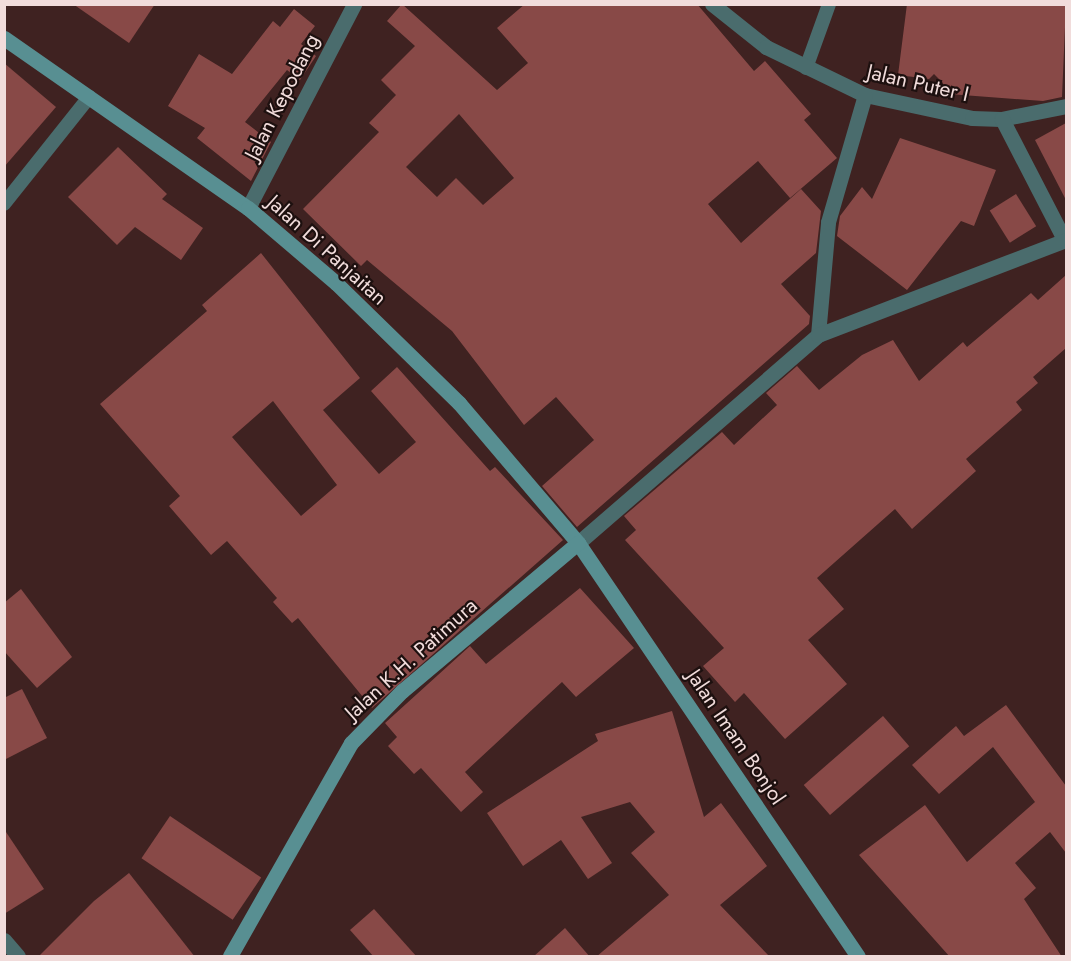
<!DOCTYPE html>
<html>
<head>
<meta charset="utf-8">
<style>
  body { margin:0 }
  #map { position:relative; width:1071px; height:961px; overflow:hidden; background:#3f2221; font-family:Jost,sans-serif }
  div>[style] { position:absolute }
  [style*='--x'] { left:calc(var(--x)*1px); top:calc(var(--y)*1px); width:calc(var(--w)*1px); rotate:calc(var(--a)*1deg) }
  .building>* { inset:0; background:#884947; transform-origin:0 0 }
  .lane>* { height:14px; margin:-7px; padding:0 7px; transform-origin:7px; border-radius:7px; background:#4a6c6d }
  .street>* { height:15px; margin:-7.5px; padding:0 7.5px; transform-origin:7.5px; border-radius:7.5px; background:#4a6c6d }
  .secondary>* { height:15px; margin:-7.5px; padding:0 7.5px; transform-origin:7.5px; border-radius:7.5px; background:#588f92 }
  span { translate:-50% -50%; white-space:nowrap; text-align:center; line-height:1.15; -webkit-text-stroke:4.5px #1d100f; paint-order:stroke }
  .street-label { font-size:21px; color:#f1dcdb }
  .frame { position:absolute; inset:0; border:6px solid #f1dcdb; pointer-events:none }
</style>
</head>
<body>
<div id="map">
  <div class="building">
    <div style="clip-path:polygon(73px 4px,155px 4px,129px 43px)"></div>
    <div style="clip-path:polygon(evenodd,402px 4px,497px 90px,528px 63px,497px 28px,525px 4px,697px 4px,754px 71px,765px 61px,811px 114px,804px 120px,837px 158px,790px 198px,758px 161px,708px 204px,741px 243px,801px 189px,821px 211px,816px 253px,781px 284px,810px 316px,809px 324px,577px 527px,542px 486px,594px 440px,556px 397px,524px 425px,452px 331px,367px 260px,361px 266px,303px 209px,379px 132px,369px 123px,396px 95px,381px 80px,415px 46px,387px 21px,402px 4px,459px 114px,514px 178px,483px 205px,456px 178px,437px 197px,406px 167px,459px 114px)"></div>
    <div style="clip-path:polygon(907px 4px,1066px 4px,1062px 97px,1043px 101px,936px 93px,943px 83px,934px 74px,929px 79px,898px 75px)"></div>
    <div style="clip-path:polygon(294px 9px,315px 26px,301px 44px,316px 56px,300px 80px,287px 70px,245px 122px,271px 142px,251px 181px,197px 138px,205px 128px,168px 106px,199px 54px,232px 74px,273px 21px,280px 27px)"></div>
    <div style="clip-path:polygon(4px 63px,56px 107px,4px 167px)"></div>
    <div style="clip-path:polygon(1066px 123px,1066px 200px,1035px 140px)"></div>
    <div style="clip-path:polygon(900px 138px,996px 170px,974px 226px,961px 221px,907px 290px,837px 236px,840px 216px,862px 187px,872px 199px)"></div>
    <div style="clip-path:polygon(118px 147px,167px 194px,162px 199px,203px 228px,181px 260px,135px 227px,117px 245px,68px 197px)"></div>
    <div style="left:1016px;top:194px;width:38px;height:31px;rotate:58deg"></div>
    <div style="clip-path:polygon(evenodd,261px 253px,360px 378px,323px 410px,379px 474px,416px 442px,371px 391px,397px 367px,490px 471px,495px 467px,563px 540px,372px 708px,298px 618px,292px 623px,273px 602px,277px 598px,227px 541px,211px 555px,169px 506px,180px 496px,100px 404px,207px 311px,202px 305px,261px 253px,273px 401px,337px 485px,301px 516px,232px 437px,273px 401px)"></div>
    <div style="clip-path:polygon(1066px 275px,1066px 348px,1033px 377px,1038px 383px,1016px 402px,1022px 410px,966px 459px,976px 471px,912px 529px,895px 509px,817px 578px,844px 609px,808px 640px,847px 684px,785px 739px,744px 693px,735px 702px,703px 666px,724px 648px,625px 540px,636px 530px,624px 516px,722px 432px,734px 445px,777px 405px,766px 393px,797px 366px,819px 390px,862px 355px,893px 340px,919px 381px,963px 342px,967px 347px,1031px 293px,1038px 300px)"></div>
    <div style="clip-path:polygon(580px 588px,634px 648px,576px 697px,562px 682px,465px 772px,483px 792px,461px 812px,421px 768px,414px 774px,388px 746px,397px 737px,385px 723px,470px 646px,486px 664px)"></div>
    <div style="clip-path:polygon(21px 589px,72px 657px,37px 688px,4px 651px,4px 603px)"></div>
    <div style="clip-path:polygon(22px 689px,47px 738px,4px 760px,4px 698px)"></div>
    <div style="clip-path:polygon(1006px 705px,1066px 786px,1066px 853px,1050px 832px,1015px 863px,1036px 888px,1024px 899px,1062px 957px,950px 957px,859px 855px,925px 805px,967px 862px,1035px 802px,993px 747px,939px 794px,912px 765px,956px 726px,964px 736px)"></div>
    <div style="clip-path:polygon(672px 711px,704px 817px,721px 803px,767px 866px,720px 905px,770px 957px,596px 957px,669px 895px,631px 853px,655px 832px,630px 802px,581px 817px,612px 863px,588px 879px,561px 840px,523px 866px,487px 813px,598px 741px,595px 734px)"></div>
    <div style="left:883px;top:716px;width:40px;height:105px;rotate:49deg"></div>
    <div style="left:170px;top:816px;width:110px;height:51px;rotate:34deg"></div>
    <div style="clip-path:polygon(4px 829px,44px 889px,4px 914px)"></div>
    <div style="clip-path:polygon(129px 873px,195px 957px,38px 957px,94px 901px)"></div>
    <div style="clip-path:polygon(374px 909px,417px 957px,374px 957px,350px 930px)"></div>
    <div style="clip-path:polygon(565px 928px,590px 957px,533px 957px)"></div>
  </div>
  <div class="lane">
    <div style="--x:806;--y:68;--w:68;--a:-70.2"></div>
    <div style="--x:4;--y:204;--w:137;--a:-51.5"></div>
  </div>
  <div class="street">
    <div style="--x:712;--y:4;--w:69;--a:38.5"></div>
    <div style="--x:766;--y:47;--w:110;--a:25.9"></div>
    <div style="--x:865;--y:95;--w:109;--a:12.1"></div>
    <div style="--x:972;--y:118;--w:29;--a:2"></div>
    <div style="--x:1001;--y:119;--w:66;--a:-11.3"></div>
    <div style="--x:1002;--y:119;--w:137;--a:62.7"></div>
    <div style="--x:248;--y:208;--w:230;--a:-62.5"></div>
    <div style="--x:818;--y:335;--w:113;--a:-84.9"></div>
    <div style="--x:828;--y:222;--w:132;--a:-73.8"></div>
    <div style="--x:578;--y:543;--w:318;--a:-40.9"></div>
    <div style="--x:818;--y:335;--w:266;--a:-21"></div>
    <div style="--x:4;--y:940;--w:21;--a:49"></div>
  </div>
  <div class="secondary">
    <div style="--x:4;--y:38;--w:297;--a:34.9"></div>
    <div style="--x:248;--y:208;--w:116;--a:40.4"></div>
    <div style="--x:336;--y:283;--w:172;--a:44.3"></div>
    <div style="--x:459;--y:403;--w:184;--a:49.6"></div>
    <div style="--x:578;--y:543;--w:499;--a:55.9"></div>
    <div style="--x:230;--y:956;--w:245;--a:-60.4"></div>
    <div style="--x:351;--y:743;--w:73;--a:-45.6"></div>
    <div style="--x:402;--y:691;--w:230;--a:-40.1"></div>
  </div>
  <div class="street-label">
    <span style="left:918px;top:83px;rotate:13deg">Jalan Puter I</span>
    <span style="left:282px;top:97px;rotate:-63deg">Jalan Kepodang</span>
    <span style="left:327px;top:250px;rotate:42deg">Jalan Di Panjaitan</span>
    <span style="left:411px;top:659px;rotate:-42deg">Jalan K.H. Patimura</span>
    <span style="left:736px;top:737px;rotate:56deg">Jalan Imam Bonjol</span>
  </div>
  <div class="frame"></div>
</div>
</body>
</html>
